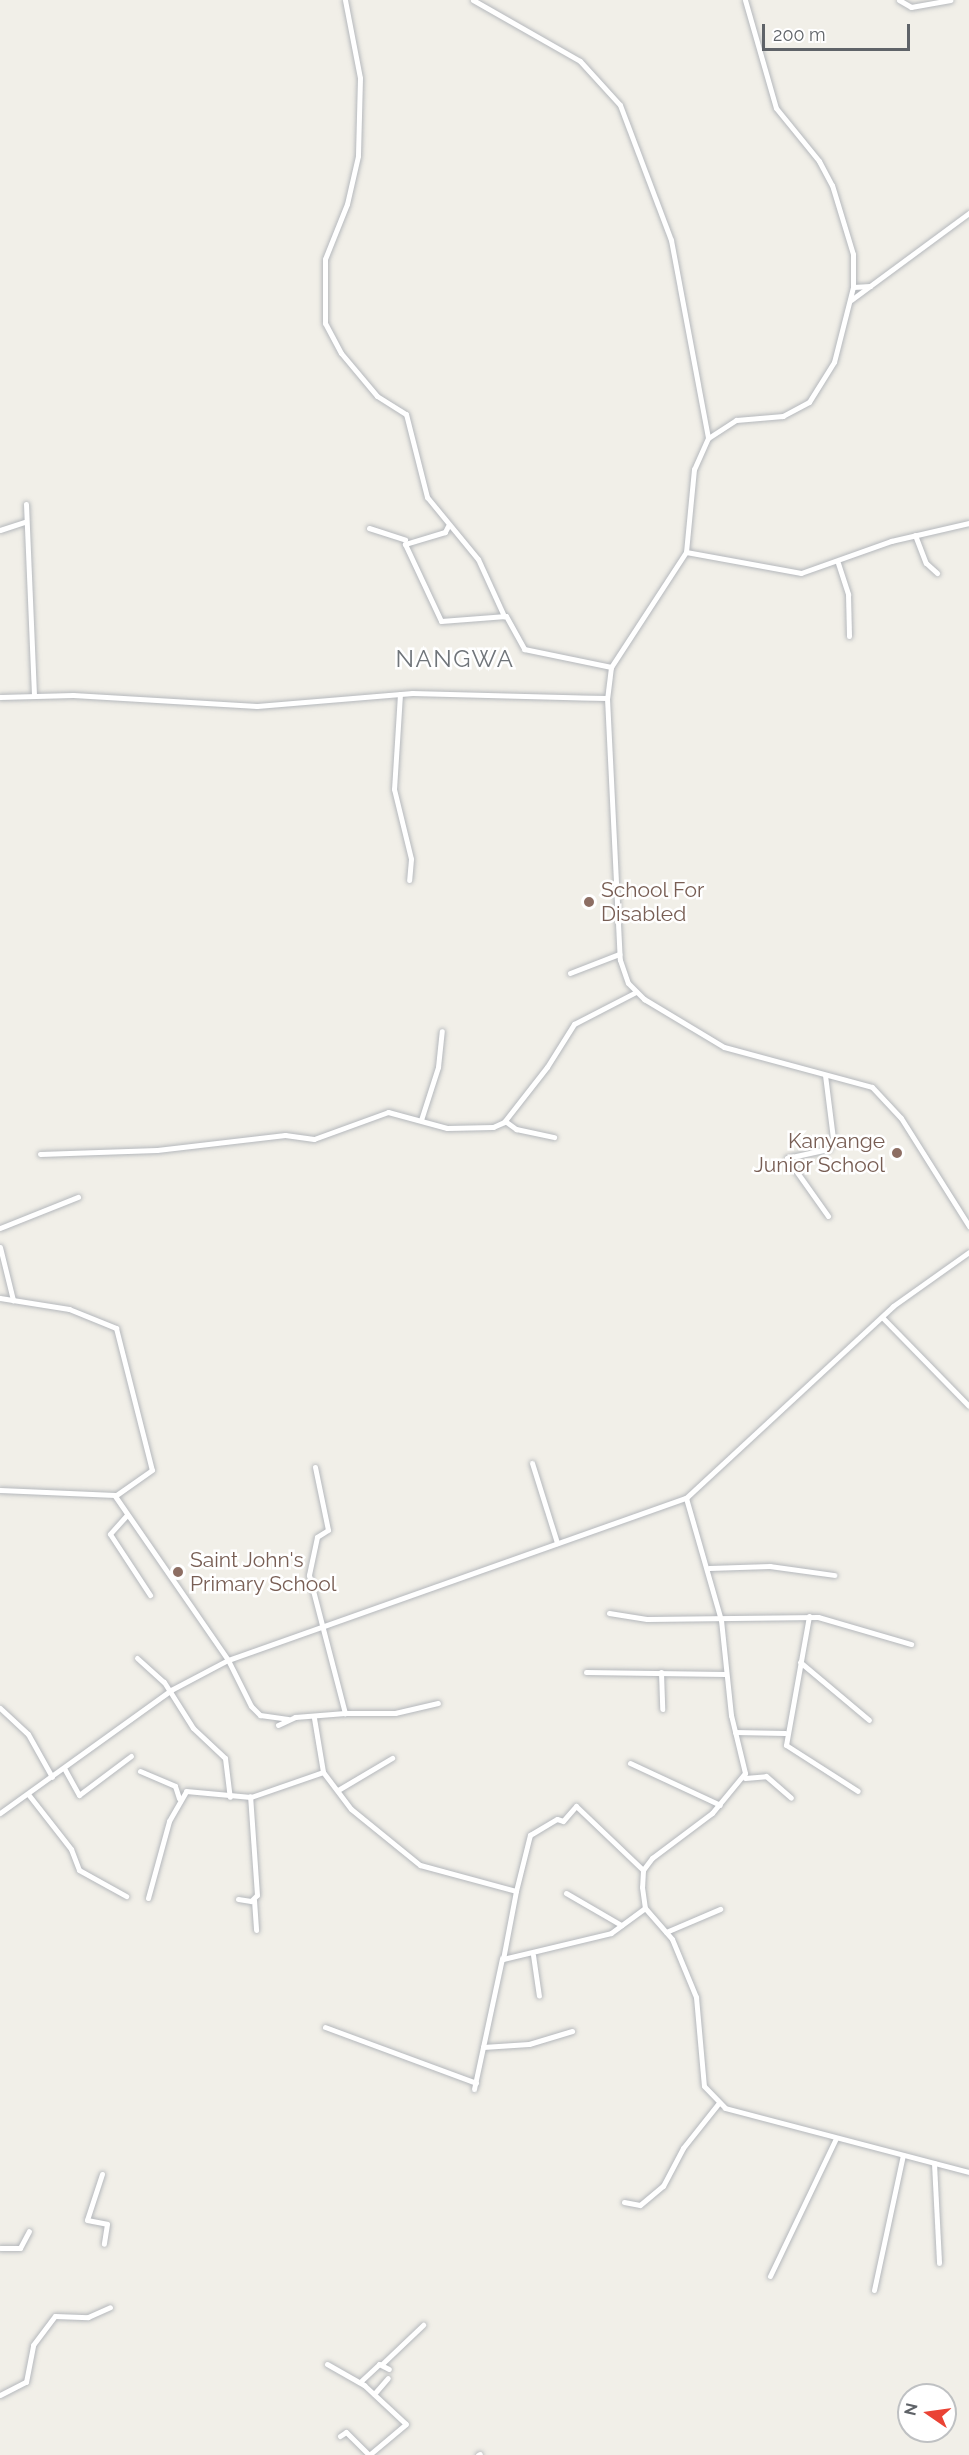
<!DOCTYPE html>
<html>
<head>
<meta charset="utf-8">
<style>
  body { margin:0 }
  #map { position:relative; width:969px; height:2455px; overflow:hidden; background:#f1efe8; font-family:Raleway,sans-serif }
  div>[style] { position:absolute }
  [style*='--x'] { left:calc(var(--x)*1px); top:calc(var(--y)*1px); width:calc(var(--w)*1px); rotate:calc(var(--a)*1deg) }
  .roads { filter:drop-shadow(0 0 2px #b5b8bc) drop-shadow(0 0 2px #b5b8bc) }
  .minor>* { height:5px; margin:-2.5px; padding:0 2.5px; transform-origin:2.5px; border-radius:2.5px; background:#fff }
  .dots>* { width:16px; height:16px; translate:-50% -50%; box-sizing:border-box; border:3px solid #fff; border-radius:50% }
  span { translate:-50% -50%; white-space:nowrap; text-align:center; line-height:1.15; -webkit-text-stroke:5px #fff; paint-order:stroke }
  .education-label { font-size:21px; color:#785e54 }
  .left { translate:0 -50%; text-align:left }
  .right { translate:-100% -50%; text-align:right }
  .quarter-label { font-size:24px; color:#70757a; letter-spacing:1.5px }
  .north { position:absolute; left:897px; top:2383px; width:60px; height:60px; box-sizing:border-box; background:#fff; border:2px solid #bfc1c3; border-radius:50%; rotate:283deg; font-size:16px; font-weight:700; line-height:24px; text-align:center; color:#5f6368 }
  .north::after { content:''; display:block; margin:auto; width:21px; height:27px; background:#ea4335; clip-path:polygon(50% 0,100% 100%,50% 72%,0 100%) }
  .scale { position:absolute; left:762px; top:24px; width:148px; height:27px; box-sizing:border-box; border:3px solid #5f6368; border-top:0; padding-left:8px; font-size:18px; line-height:21px; white-space:nowrap; color:#5f6368; -webkit-text-stroke:4px #fff; paint-order:stroke }
</style>
</head>
<body>
<div id="map">
  <div class="roads">
    <div class="minor">
      <div style="--x:345;--y:0;--w:79;--a:79.1"></div>
      <div style="--x:360;--y:78;--w:78;--a:91.5"></div>
      <div style="--x:358;--y:156;--w:49;--a:102.9"></div>
      <div style="--x:347;--y:204;--w:59;--a:111.8"></div>
      <div style="--x:325;--y:259;--w:64;--a:90"></div>
      <div style="--x:325;--y:323;--w:34;--a:62"></div>
      <div style="--x:341;--y:353;--w:56;--a:50.1"></div>
      <div style="--x:377;--y:396;--w:34;--a:32"></div>
      <div style="--x:406;--y:414;--w:86;--a:75.8"></div>
      <div style="--x:427;--y:497;--w:80;--a:50.6"></div>
      <div style="--x:478;--y:559;--w:63;--a:65.5"></div>
      <div style="--x:473;--y:0;--w:123;--a:29.7"></div>
      <div style="--x:580;--y:61;--w:59;--a:47.7"></div>
      <div style="--x:620;--y:105;--w:144;--a:69.3"></div>
      <div style="--x:671;--y:240;--w:201;--a:79.4"></div>
      <div style="--x:745;--y:0;--w:112;--a:74"></div>
      <div style="--x:776;--y:108;--w:68;--a:50.9"></div>
      <div style="--x:819;--y:161;--w:27;--a:62"></div>
      <div style="--x:832;--y:185;--w:72;--a:73.1"></div>
      <div style="--x:853;--y:254;--w:33;--a:90"></div>
      <div style="--x:853;--y:287;--w:77;--a:104.2"></div>
      <div style="--x:834;--y:362;--w:47;--a:122"></div>
      <div style="--x:809;--y:402;--w:30;--a:152"></div>
      <div style="--x:783;--y:416;--w:47;--a:175.1"></div>
      <div style="--x:736;--y:420;--w:33;--a:147"></div>
      <div style="--x:708;--y:438;--w:34;--a:114"></div>
      <div style="--x:694;--y:469;--w:83;--a:95.5"></div>
      <div style="--x:686;--y:552;--w:137;--a:123.1"></div>
      <div style="--x:611;--y:667;--w:31;--a:97"></div>
      <div style="--x:607;--y:698;--w:262;--a:87.2"></div>
      <div style="--x:620;--y:960;--w:24;--a:71"></div>
      <div style="--x:628;--y:983;--w:23;--a:45"></div>
      <div style="--x:644;--y:999;--w:93;--a:31"></div>
      <div style="--x:724;--y:1047;--w:153;--a:15.1"></div>
      <div style="--x:872;--y:1087;--w:42;--a:46.9"></div>
      <div style="--x:901;--y:1118;--w:128;--a:57.8"></div>
      <div style="--x:899;--y:0;--w:14;--a:30"></div>
      <div style="--x:911;--y:7;--w:40;--a:-10"></div>
      <div style="--x:853;--y:287;--w:17;--a:-3"></div>
      <div style="--x:851;--y:300;--w:147;--a:-36.4"></div>
      <div style="--x:26;--y:504;--w:192;--a:87.6"></div>
      <div style="--x:448;--y:526;--w:7;--a:117"></div>
      <div style="--x:445;--y:532;--w:42;--a:163.3"></div>
      <div style="--x:405;--y:544;--w:85;--a:64.9"></div>
      <div style="--x:441;--y:621;--w:65;--a:-4.4"></div>
      <div style="--x:506;--y:616;--w:38;--a:61"></div>
      <div style="--x:524;--y:649;--w:89;--a:11.7"></div>
      <div style="--x:369;--y:528;--w:38;--a:18"></div>
      <div style="--x:0;--y:530;--w:26;--a:-18"></div>
      <div style="--x:915;--y:535;--w:30;--a:69"></div>
      <div style="--x:926;--y:563;--w:15;--a:42"></div>
      <div style="--x:686;--y:552;--w:117;--a:10.3"></div>
      <div style="--x:801;--y:573;--w:96;--a:-19.6"></div>
      <div style="--x:891;--y:541;--w:80;--a:-13"></div>
      <div style="--x:838;--y:563;--w:33;--a:72"></div>
      <div style="--x:848;--y:594;--w:42;--a:88.6"></div>
      <div style="--x:400;--y:694;--w:95;--a:93.6"></div>
      <div style="--x:394;--y:789;--w:72;--a:76.3"></div>
      <div style="--x:411;--y:859;--w:21;--a:95"></div>
      <div style="--x:0;--y:697;--w:73;--a:-1.6"></div>
      <div style="--x:73;--y:695;--w:184;--a:3.4"></div>
      <div style="--x:257;--y:706;--w:156;--a:-4.8"></div>
      <div style="--x:412;--y:693;--w:195;--a:1.5"></div>
      <div style="--x:570;--y:973;--w:53;--a:-21.2"></div>
      <div style="--x:825;--y:1075;--w:64;--a:82.8"></div>
      <div style="--x:833;--y:1138;--w:12;--a:114"></div>
      <div style="--x:828;--y:1149;--w:42;--a:167.6"></div>
      <div style="--x:787;--y:1158;--w:71;--a:54.7"></div>
      <div style="--x:421;--y:1120;--w:56;--a:-72.2"></div>
      <div style="--x:438;--y:1067;--w:36;--a:-84"></div>
      <div style="--x:505;--y:1121;--w:14;--a:36"></div>
      <div style="--x:516;--y:1129;--w:39;--a:12"></div>
      <div style="--x:40;--y:1154;--w:117;--a:-2"></div>
      <div style="--x:157;--y:1150;--w:129;--a:-6.7"></div>
      <div style="--x:285;--y:1135;--w:29;--a:8"></div>
      <div style="--x:314;--y:1139;--w:79;--a:-20"></div>
      <div style="--x:388;--y:1112;--w:61;--a:15.2"></div>
      <div style="--x:447;--y:1128;--w:46;--a:-1.2"></div>
      <div style="--x:493;--y:1127;--w:12;--a:-24"></div>
      <div style="--x:504;--y:1122;--w:70;--a:-52"></div>
      <div style="--x:547;--y:1067;--w:51;--a:-57.9"></div>
      <div style="--x:574;--y:1024;--w:70;--a:-27.3"></div>
      <div style="--x:0;--y:1228;--w:84;--a:-21.7"></div>
      <div style="--x:0;--y:1247;--w:55;--a:76.2"></div>
      <div style="--x:0;--y:1298;--w:70;--a:9.1"></div>
      <div style="--x:69;--y:1309;--w:51;--a:22"></div>
      <div style="--x:116;--y:1328;--w:146;--a:75.8"></div>
      <div style="--x:152;--y:1470;--w:45;--a:144.9"></div>
      <div style="--x:115;--y:1496;--w:199;--a:55.4"></div>
      <div style="--x:228;--y:1660;--w:51;--a:63.4"></div>
      <div style="--x:251;--y:1706;--w:13;--a:45"></div>
      <div style="--x:260;--y:1715;--w:28;--a:8"></div>
      <div style="--x:882;--y:1317;--w:124;--a:45.7"></div>
      <div style="--x:532;--y:1463;--w:84;--a:72.6"></div>
      <div style="--x:315;--y:1467;--w:64;--a:78.3"></div>
      <div style="--x:328;--y:1530;--w:13;--a:148"></div>
      <div style="--x:317;--y:1537;--w:39;--a:102"></div>
      <div style="--x:309;--y:1575;--w:143;--a:75.4"></div>
      <div style="--x:345;--y:1713;--w:50;--a:0"></div>
      <div style="--x:395;--y:1713;--w:44;--a:-13.1"></div>
      <div style="--x:0;--y:1490;--w:115;--a:2.5"></div>
      <div style="--x:686;--y:1498;--w:127;--a:74"></div>
      <div style="--x:721;--y:1620;--w:96;--a:84"></div>
      <div style="--x:731;--y:1715;--w:60;--a:76.4"></div>
      <div style="--x:745;--y:1773;--w:52;--a:129.5"></div>
      <div style="--x:712;--y:1813;--w:75;--a:143.1"></div>
      <div style="--x:652;--y:1858;--w:15;--a:127"></div>
      <div style="--x:643;--y:1870;--w:17;--a:93"></div>
      <div style="--x:642;--y:1887;--w:21;--a:82"></div>
      <div style="--x:645;--y:1908;--w:41;--a:48.9"></div>
      <div style="--x:672;--y:1939;--w:63;--a:67.5"></div>
      <div style="--x:696;--y:1997;--w:89;--a:84.9"></div>
      <div style="--x:704;--y:2086;--w:30;--a:46"></div>
      <div style="--x:725;--y:2108;--w:252;--a:14.7"></div>
      <div style="--x:126;--y:1516;--w:24;--a:132"></div>
      <div style="--x:110;--y:1534;--w:73;--a:56.7"></div>
      <div style="--x:709;--y:1568;--w:61;--a:-1.9"></div>
      <div style="--x:770;--y:1566;--w:65;--a:8"></div>
      <div style="--x:609;--y:1613;--w:38;--a:9"></div>
      <div style="--x:647;--y:1619;--w:171;--a:-0.7"></div>
      <div style="--x:818;--y:1617;--w:97;--a:16.2"></div>
      <div style="--x:809;--y:1616;--w:131;--a:100.1"></div>
      <div style="--x:786;--y:1745;--w:85;--a:32.6"></div>
      <div style="--x:137;--y:1658;--w:36;--a:42"></div>
      <div style="--x:164;--y:1682;--w:54;--a:57.8"></div>
      <div style="--x:193;--y:1728;--w:44;--a:43.2"></div>
      <div style="--x:225;--y:1758;--w:39;--a:83"></div>
      <div style="--x:800;--y:1662;--w:90;--a:40"></div>
      <div style="--x:586;--y:1672;--w:139;--a:0.8"></div>
      <div style="--x:661;--y:1672;--w:37;--a:88"></div>
      <div style="--x:0;--y:1708;--w:38;--a:43"></div>
      <div style="--x:28;--y:1734;--w:49;--a:60.8"></div>
      <div style="--x:314;--y:1718;--w:55;--a:80.5"></div>
      <div style="--x:278;--y:1725;--w:19;--a:-25"></div>
      <div style="--x:295;--y:1717;--w:50;--a:-4.6"></div>
      <div style="--x:735;--y:1732;--w:50;--a:1.1"></div>
      <div style="--x:630;--y:1763;--w:99;--a:25"></div>
      <div style="--x:64;--y:1768;--w:31;--a:61"></div>
      <div style="--x:79;--y:1795;--w:65;--a:-36.9"></div>
      <div style="--x:140;--y:1771;--w:38;--a:23"></div>
      <div style="--x:175;--y:1786;--w:13;--a:72"></div>
      <div style="--x:745;--y:1778;--w:21;--a:-5"></div>
      <div style="--x:766;--y:1776;--w:33;--a:41"></div>
      <div style="--x:338;--y:1790;--w:63;--a:-30.7"></div>
      <div style="--x:28;--y:1794;--w:70;--a:52"></div>
      <div style="--x:71;--y:1849;--w:22;--a:69"></div>
      <div style="--x:79;--y:1870;--w:54;--a:29"></div>
      <div style="--x:0;--y:1813;--w:211;--a:-35.7"></div>
      <div style="--x:171;--y:1690;--w:64;--a:-27.8"></div>
      <div style="--x:228;--y:1660;--w:486;--a:-19.5"></div>
      <div style="--x:686;--y:1498;--w:282;--a:-42.8"></div>
      <div style="--x:893;--y:1306;--w:93;--a:-35.4"></div>
      <div style="--x:516;--y:1891;--w:58;--a:-76"></div>
      <div style="--x:530;--y:1835;--w:31;--a:-31"></div>
      <div style="--x:557;--y:1819;--w:6;--a:18"></div>
      <div style="--x:563;--y:1821;--w:20;--a:-49"></div>
      <div style="--x:576;--y:1806;--w:93;--a:43.7"></div>
      <div style="--x:566;--y:1893;--w:64;--a:30.2"></div>
      <div style="--x:148;--y:1898;--w:80;--a:-74.7"></div>
      <div style="--x:169;--y:1821;--w:34;--a:-60"></div>
      <div style="--x:186;--y:1791;--w:65;--a:5.3"></div>
      <div style="--x:251;--y:1797;--w:76;--a:-19.1"></div>
      <div style="--x:323;--y:1772;--w:46;--a:52.9"></div>
      <div style="--x:351;--y:1809;--w:89;--a:39.1"></div>
      <div style="--x:420;--y:1865;--w:99;--a:15.2"></div>
      <div style="--x:516;--y:1891;--w:69;--a:100.8"></div>
      <div style="--x:503;--y:1959;--w:111;--a:-13.5"></div>
      <div style="--x:611;--y:1933;--w:42;--a:-36.3"></div>
      <div style="--x:238;--y:1899;--w:13;--a:9"></div>
      <div style="--x:251;--y:1901;--w:8;--a:-45"></div>
      <div style="--x:257;--y:1895;--w:99;--a:-94"></div>
      <div style="--x:254;--y:1900;--w:30;--a:86"></div>
      <div style="--x:666;--y:1932;--w:59;--a:-23.1"></div>
      <div style="--x:533;--y:1955;--w:41;--a:81.7"></div>
      <div style="--x:325;--y:2027;--w:161;--a:20.3"></div>
      <div style="--x:483;--y:2047;--w:46;--a:-3.7"></div>
      <div style="--x:529;--y:2044;--w:45;--a:-16.8"></div>
      <div style="--x:474;--y:2089;--w:134;--a:-77.9"></div>
      <div style="--x:934;--y:2163;--w:100;--a:87.1"></div>
      <div style="--x:102;--y:2174;--w:48;--a:108.1"></div>
      <div style="--x:87;--y:2220;--w:20;--a:11"></div>
      <div style="--x:107;--y:2224;--w:20;--a:99"></div>
      <div style="--x:624;--y:2202;--w:16;--a:11"></div>
      <div style="--x:640;--y:2205;--w:30;--a:-40"></div>
      <div style="--x:663;--y:2186;--w:43;--a:-62.2"></div>
      <div style="--x:683;--y:2148;--w:56;--a:-51.5"></div>
      <div style="--x:0;--y:2248;--w:20;--a:0"></div>
      <div style="--x:20;--y:2248;--w:19;--a:-62"></div>
      <div style="--x:770;--y:2276;--w:153;--a:-64.4"></div>
      <div style="--x:874;--y:2290;--w:138;--a:-77.9"></div>
      <div style="--x:327;--y:2364;--w:43;--a:29.6"></div>
      <div style="--x:364;--y:2385;--w:57;--a:42.9"></div>
      <div style="--x:406;--y:2424;--w:48;--a:140"></div>
      <div style="--x:382;--y:2364;--w:57;--a:-43.6"></div>
      <div style="--x:360;--y:2382;--w:26;--a:-43"></div>
      <div style="--x:379;--y:2364;--w:11;--a:27"></div>
      <div style="--x:374;--y:2394;--w:21;--a:-49"></div>
      <div style="--x:0;--y:2395;--w:29;--a:-27"></div>
      <div style="--x:26;--y:2382;--w:38;--a:-79"></div>
      <div style="--x:33;--y:2345;--w:36;--a:-53"></div>
      <div style="--x:55;--y:2316;--w:33;--a:2"></div>
      <div style="--x:88;--y:2317;--w:24;--a:-24"></div>
      <div style="--x:340;--y:2436;--w:7;--a:-34"></div>
      <div style="--x:346;--y:2432;--w:33;--a:45"></div>
      <div style="--x:478;--y:2455;--w:2;--a:-27"></div>
    </div>
  </div>
  <div class="dots">
    <div style="left:589px;top:902px;background:#8d6e63"></div>
    <div style="left:897px;top:1153px;background:#8d6e63"></div>
    <div style="left:178px;top:1572px;background:#8d6e63"></div>
  </div>
  <div class="education-label">
    <span class="left" style="left:601px;top:902px">School For<br>Disabled</span>
    <span class="right" style="left:885px;top:1153px">Kanyange<br>Junior School</span>
    <span class="left" style="left:190px;top:1572px">Saint John's<br>Primary School</span>
  </div>
  <div class="quarter-label">
    <span style="left:455px;top:659px">NANGWA</span>
  </div>
  <div class="north">N</div>
  <div class="scale">200 m</div>
</div>
</body>
</html>
